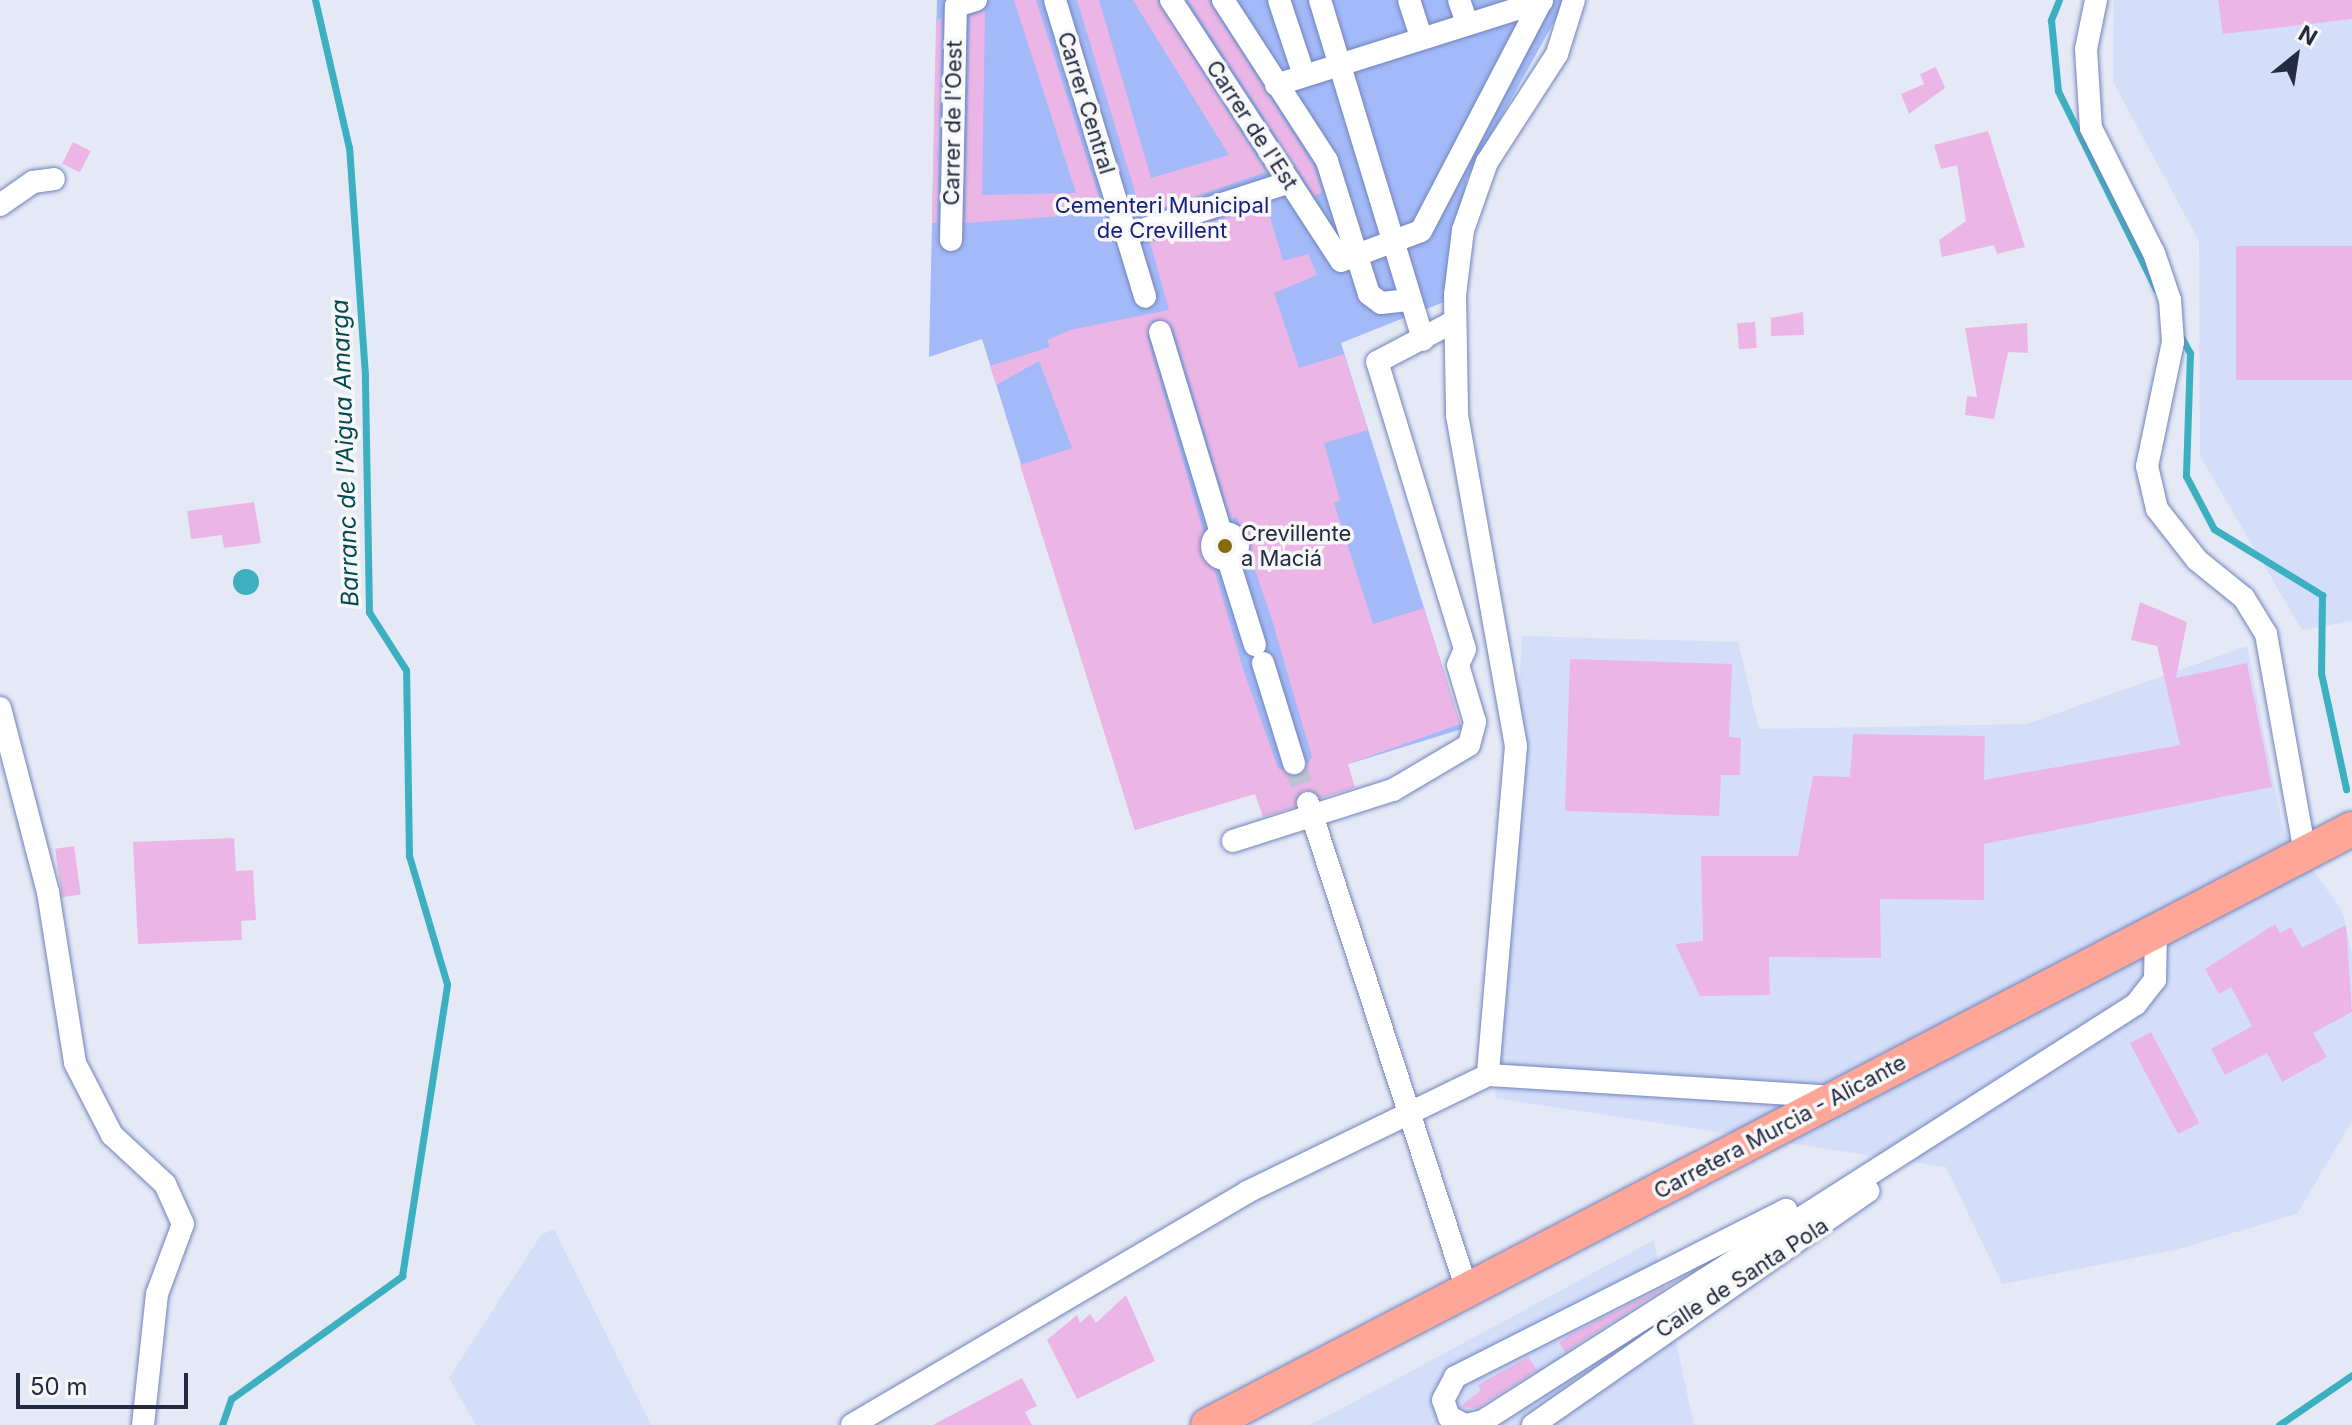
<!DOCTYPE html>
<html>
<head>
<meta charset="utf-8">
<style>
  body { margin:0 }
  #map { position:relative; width:2352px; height:1425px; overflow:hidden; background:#e5e9f6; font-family:Inter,sans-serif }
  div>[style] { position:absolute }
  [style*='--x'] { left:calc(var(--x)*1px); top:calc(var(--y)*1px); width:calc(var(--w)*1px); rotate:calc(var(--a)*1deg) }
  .built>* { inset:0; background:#d4def9 }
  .green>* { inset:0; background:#a4baf8 }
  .water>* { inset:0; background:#3cafc1 }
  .round { border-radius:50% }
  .stream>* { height:7px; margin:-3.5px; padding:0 3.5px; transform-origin:3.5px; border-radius:3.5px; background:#3cafc1 }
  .building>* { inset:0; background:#ebb6e6; transform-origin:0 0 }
  .minor-tunnel>* { height:22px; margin-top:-11px; transform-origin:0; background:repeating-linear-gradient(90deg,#bec3d2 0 22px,transparent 0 33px) }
  .roads { filter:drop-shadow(0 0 2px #7184bb) drop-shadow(0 0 2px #7184bb) }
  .minor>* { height:22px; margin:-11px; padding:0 11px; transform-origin:11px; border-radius:11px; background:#fff }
  .minor>.ring { margin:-11px; padding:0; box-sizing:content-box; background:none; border:22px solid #fff; border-radius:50% }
  .highway>* { height:34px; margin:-17px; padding:0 17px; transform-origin:17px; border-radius:17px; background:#fea698 }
  .dots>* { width:22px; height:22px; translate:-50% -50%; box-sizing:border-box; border:4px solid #f7f7f7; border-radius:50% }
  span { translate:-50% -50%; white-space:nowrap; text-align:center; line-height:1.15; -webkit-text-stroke:7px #f7f7f7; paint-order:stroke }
  .street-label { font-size:22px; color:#232a41 }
  .park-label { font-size:22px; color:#161e7f }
  .poi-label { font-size:22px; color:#232a41 }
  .left { translate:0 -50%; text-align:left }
  .water-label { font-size:24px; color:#014953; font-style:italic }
  .north { position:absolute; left:2256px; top:16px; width:80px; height:80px; -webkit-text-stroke:6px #f7f7f7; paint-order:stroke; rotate:30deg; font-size:22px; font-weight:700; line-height:32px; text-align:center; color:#232a41 }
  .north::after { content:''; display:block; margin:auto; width:28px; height:36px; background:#232a41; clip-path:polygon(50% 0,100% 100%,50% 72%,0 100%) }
  .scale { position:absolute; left:16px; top:1373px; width:172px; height:36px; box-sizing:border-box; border:4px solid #232a41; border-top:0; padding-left:10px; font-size:24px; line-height:28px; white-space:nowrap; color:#232a41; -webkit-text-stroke:6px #f7f7f7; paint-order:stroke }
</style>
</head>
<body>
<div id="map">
  <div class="built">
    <div style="clip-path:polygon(2114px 0,2352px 0,2352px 621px,2302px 630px,2200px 456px,2199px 241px,2113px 82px)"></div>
    <div style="clip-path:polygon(1522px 636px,1738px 642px,1759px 729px,2027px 724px,2247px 646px,2283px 829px,2342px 910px,2352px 954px,2352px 1121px,2297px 1214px,2178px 1249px,2002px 1284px,1946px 1167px,1495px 1098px)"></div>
    <div style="clip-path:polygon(554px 1229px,651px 1425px,476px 1425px,449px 1378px,541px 1235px)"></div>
    <div style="clip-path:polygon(1654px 1240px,1694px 1425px,1309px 1425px,1343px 1408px)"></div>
  </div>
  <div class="green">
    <div style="clip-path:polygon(937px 0,1566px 0,1467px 179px,1444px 302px,1341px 343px,1462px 729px,1135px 830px,982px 339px,929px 357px)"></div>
  </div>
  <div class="water">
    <div class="round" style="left:233px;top:569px;width:26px;height:26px"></div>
  </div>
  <div class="stream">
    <div style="--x:2059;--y:0;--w:22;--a:112"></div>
    <div style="--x:2051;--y:20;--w:71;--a:84.4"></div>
    <div style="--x:2058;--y:91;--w:221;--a:63.7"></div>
    <div style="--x:2180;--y:335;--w:21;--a:61"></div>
    <div style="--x:2190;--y:353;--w:123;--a:91.9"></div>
    <div style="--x:2186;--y:476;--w:60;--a:62.2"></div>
    <div style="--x:2214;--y:529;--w:127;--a:31.4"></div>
    <div style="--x:2322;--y:595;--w:78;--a:90.7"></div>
    <div style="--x:2321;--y:673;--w:119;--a:77.8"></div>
    <div style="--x:222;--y:1425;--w:28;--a:-71"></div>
    <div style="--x:231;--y:1399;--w:211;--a:-35.7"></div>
    <div style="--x:402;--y:1276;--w:295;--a:-81.2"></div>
    <div style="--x:447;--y:984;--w:134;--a:-106.5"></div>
    <div style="--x:409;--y:856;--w:186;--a:-90.9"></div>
    <div style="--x:406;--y:670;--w:69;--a:-122.5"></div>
    <div style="--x:369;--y:612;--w:237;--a:-91"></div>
    <div style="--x:365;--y:375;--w:228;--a:-94"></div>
    <div style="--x:349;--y:148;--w:152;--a:-102.9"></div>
    <div style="--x:2279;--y:1425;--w:88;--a:-34.4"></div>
  </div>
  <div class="building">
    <div style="clip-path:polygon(1014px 0,1036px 0,1104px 213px,965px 223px,970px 16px,985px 10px,982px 195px,1076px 193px)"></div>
    <div style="clip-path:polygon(1077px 0,1099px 0,1151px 178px,1229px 155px,1133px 0,1157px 0,1266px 172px,1142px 215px)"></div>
    <div style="clip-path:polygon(1188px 0,1208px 0,1314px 167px,1322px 192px,1315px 196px)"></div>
    <div style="clip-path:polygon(2218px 0,2352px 0,2352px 19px,2223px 34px)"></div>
    <div style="clip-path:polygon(942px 18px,937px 223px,932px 223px,936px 20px)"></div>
    <div style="clip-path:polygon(1936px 67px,1945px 88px,1909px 114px,1901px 94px,1924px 84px,1920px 74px)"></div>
    <div style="clip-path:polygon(1988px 131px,2025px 247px,1997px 254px,1994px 245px,1942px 257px,1939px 240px,1966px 221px,1957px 165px,1941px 169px,1934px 145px)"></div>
    <div style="left:73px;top:142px;width:20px;height:24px;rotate:27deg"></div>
    <div style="clip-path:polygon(evenodd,1266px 204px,1283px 261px,1308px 254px,1317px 275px,1274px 293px,1299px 368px,1344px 354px,1368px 430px,1324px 443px,1340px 500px,1334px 503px,1373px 624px,1424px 608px,1460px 724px,1348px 764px,1355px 787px,1350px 789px,1321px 798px,1304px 790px,1295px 807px,1263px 817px,1255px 794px,1135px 830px,1020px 465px,1072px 448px,1039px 361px,996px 385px,990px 366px,1050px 347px,1047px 340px,1070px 330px,1169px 310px,1150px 242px,1266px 204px,1155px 319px,1173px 328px,1231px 519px,1237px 517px,1272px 620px,1312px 757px,1299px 776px,1278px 768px,1243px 669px,1147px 336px,1155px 319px)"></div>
    <div style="left:2352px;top:246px;width:134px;height:116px;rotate:90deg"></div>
    <div style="clip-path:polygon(1803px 312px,1804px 335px,1771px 336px,1771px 318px)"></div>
    <div style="left:1755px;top:322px;width:26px;height:18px;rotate:86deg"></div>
    <div style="clip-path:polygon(2027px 323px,2028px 353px,2008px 352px,1994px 419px,1965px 415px,1967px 396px,1977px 397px,1965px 328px)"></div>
    <div style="clip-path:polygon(254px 502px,261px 543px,224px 548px,222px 535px,191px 539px,187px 511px)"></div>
    <div style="clip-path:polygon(2140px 602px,2187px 622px,2176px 678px,2247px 663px,2272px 787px,1984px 844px,1984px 900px,1880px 899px,1881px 958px,1769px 957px,1770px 995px,1700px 996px,1675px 944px,1703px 941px,1701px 856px,1798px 856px,1813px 776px,1850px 777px,1853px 734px,1985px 736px,1984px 780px,2180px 745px,2157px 646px,2131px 640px)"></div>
    <div style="clip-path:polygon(1570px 659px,1732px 664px,1729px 737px,1741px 738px,1740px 775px,1721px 775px,1719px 816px,1565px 811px)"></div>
    <div style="clip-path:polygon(234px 838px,236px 871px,253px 870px,256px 920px,241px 921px,242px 940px,138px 944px,133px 842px)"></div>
    <div style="left:74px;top:846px;width:49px;height:19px;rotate:82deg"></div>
    <div style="clip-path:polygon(2275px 924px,2280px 933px,2291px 927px,2302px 948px,2346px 925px,2352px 1012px,2313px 1033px,2327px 1057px,2282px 1082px,2267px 1053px,2225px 1075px,2211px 1049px,2252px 1026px,2231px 987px,2219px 994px,2205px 969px)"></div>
    <div style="left:2151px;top:1032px;width:103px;height:24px;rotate:62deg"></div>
    <div style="clip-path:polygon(1676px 1281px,1565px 1352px,1559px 1343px,1571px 1334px)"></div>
    <div style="clip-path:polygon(1126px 1295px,1155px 1361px,1077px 1399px,1047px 1340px,1077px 1315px,1080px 1323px,1090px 1314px,1096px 1323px)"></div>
    <div style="clip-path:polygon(1528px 1357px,1537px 1370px,1477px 1408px,1460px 1407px,1481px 1390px,1478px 1385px)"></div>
    <div style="clip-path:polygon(1022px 1378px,1037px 1406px,1025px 1412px,1032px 1425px,933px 1425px)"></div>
  </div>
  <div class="minor-tunnel">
    <div style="--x:1294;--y:763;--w:42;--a:70.7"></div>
  </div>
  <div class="roads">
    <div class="minor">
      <div style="--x:1055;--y:0;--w:310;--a:73.1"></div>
      <div style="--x:1171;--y:0;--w:311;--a:56.9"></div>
      <div style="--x:1341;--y:261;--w:85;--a:-20.6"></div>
      <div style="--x:1421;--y:231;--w:261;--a:-62.4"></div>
      <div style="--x:1223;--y:0;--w:192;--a:57.1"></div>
      <div style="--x:1327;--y:161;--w:139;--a:72.5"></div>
      <div style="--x:1369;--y:294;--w:15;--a:37"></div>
      <div style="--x:1381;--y:303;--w:27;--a:-6"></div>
      <div style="--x:1279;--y:0;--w:79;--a:71.6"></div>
      <div style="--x:1320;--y:0;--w:355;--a:73.1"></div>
      <div style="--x:1409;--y:0;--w:39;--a:72"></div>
      <div style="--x:1459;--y:0;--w:24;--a:71"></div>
      <div style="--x:1574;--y:0;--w:57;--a:107.5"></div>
      <div style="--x:1557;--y:54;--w:129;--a:122.9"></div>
      <div style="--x:1487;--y:162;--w:72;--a:109.4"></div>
      <div style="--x:1463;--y:230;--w:65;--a:97"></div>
      <div style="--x:1455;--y:295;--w:120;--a:89"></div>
      <div style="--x:1457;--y:415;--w:336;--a:79.9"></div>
      <div style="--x:1516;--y:746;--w:330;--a:94.9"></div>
      <div style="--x:1488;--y:1075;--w:349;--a:3.6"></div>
      <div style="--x:2096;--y:0;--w:50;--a:101.5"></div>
      <div style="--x:2086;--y:49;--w:79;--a:86.4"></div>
      <div style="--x:2091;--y:128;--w:140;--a:63.3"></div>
      <div style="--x:2154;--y:253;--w:50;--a:71.2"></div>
      <div style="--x:2170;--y:300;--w:42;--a:85.9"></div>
      <div style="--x:2173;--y:342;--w:127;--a:101.8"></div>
      <div style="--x:2147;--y:466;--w:44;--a:76.9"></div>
      <div style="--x:2157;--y:509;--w:65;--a:51.9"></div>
      <div style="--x:2197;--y:560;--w:60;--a:39"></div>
      <div style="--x:2244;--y:598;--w:42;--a:58.6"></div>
      <div style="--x:2266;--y:634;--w:222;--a:79.9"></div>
      <div style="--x:1276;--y:85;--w:279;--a:-17.5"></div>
      <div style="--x:0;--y:205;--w:40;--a:-34.9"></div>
      <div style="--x:33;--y:182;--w:21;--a:-8"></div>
      <div style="--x:1126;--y:235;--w:172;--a:-17.9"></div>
      <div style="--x:951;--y:240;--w:234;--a:-88.8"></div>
      <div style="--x:956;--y:6;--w:21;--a:-17"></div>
      <div style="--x:1160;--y:332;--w:210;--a:73.1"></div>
      <div class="ring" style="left:1212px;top:533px;width:4px;height:4px"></div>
      <div style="--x:1228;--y:559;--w:90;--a:72.6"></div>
      <div style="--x:1263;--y:663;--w:105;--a:72.8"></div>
      <div style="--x:0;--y:708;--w:190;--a:75.4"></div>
      <div style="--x:48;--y:892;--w:173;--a:81"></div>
      <div style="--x:75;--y:1063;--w:81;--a:62.8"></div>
      <div style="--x:112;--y:1135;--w:72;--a:42.8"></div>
      <div style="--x:165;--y:1184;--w:44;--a:65.8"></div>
      <div style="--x:183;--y:1224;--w:75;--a:110.4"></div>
      <div style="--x:157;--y:1294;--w:132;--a:96.1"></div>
      <div style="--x:1308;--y:803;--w:512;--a:71.92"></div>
      <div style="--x:1233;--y:841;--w:168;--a:-17.7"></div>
      <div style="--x:1393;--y:790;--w:88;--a:-30.6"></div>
      <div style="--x:1469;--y:745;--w:24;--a:-75"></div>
      <div style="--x:1475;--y:722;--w:59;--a:-106.6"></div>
      <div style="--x:1458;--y:665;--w:17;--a:-66"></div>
      <div style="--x:1465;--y:649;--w:300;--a:-107"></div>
      <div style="--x:1377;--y:362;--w:88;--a:-27.7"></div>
      <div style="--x:852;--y:1425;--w:459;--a:-30.5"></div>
      <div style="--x:1247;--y:1192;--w:268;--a:-25.9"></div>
      <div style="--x:1465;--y:1425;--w:18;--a:-153"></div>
      <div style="--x:1449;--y:1417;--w:18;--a:-109"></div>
      <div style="--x:1443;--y:1400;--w:26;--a:-62"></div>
      <div style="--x:1455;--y:1377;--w:371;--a:-26.8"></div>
      <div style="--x:1466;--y:1425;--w:17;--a:-13"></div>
      <div style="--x:1483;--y:1421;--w:775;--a:-32.56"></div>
      <div style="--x:2136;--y:1004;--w:31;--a:-52"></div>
      <div style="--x:2155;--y:980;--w:49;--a:-88.8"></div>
      <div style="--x:1533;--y:1425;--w:409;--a:-34.9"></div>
    </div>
    <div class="highway">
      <div style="--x:1208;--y:1425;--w:1290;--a:-27.52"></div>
    </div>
  </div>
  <div class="dots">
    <div style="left:1225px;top:546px;background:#886b09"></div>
  </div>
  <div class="street-label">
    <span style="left:1086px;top:103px;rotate:73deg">Carrer Central</span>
    <span style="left:953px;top:123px;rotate:-89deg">Carrer de l'Oest</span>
    <span style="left:1252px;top:125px;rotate:57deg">Carrer de l'Est</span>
    <span style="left:1780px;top:1127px;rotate:-28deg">Carretera Murcia - Alicante</span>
    <span style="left:1742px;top:1278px;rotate:-33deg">Calle de Santa Pola</span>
  </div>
  <div class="park-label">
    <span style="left:1162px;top:218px">Cementeri Municipal<br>de Crevillent</span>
  </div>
  <div class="poi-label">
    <span class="left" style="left:1241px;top:546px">Crevillente<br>a Maciá</span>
  </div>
  <div class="water-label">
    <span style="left:345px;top:453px;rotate:-92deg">Barranc de l'Aigua Amarga</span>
  </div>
  <div class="north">N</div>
  <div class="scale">50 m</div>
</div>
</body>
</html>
